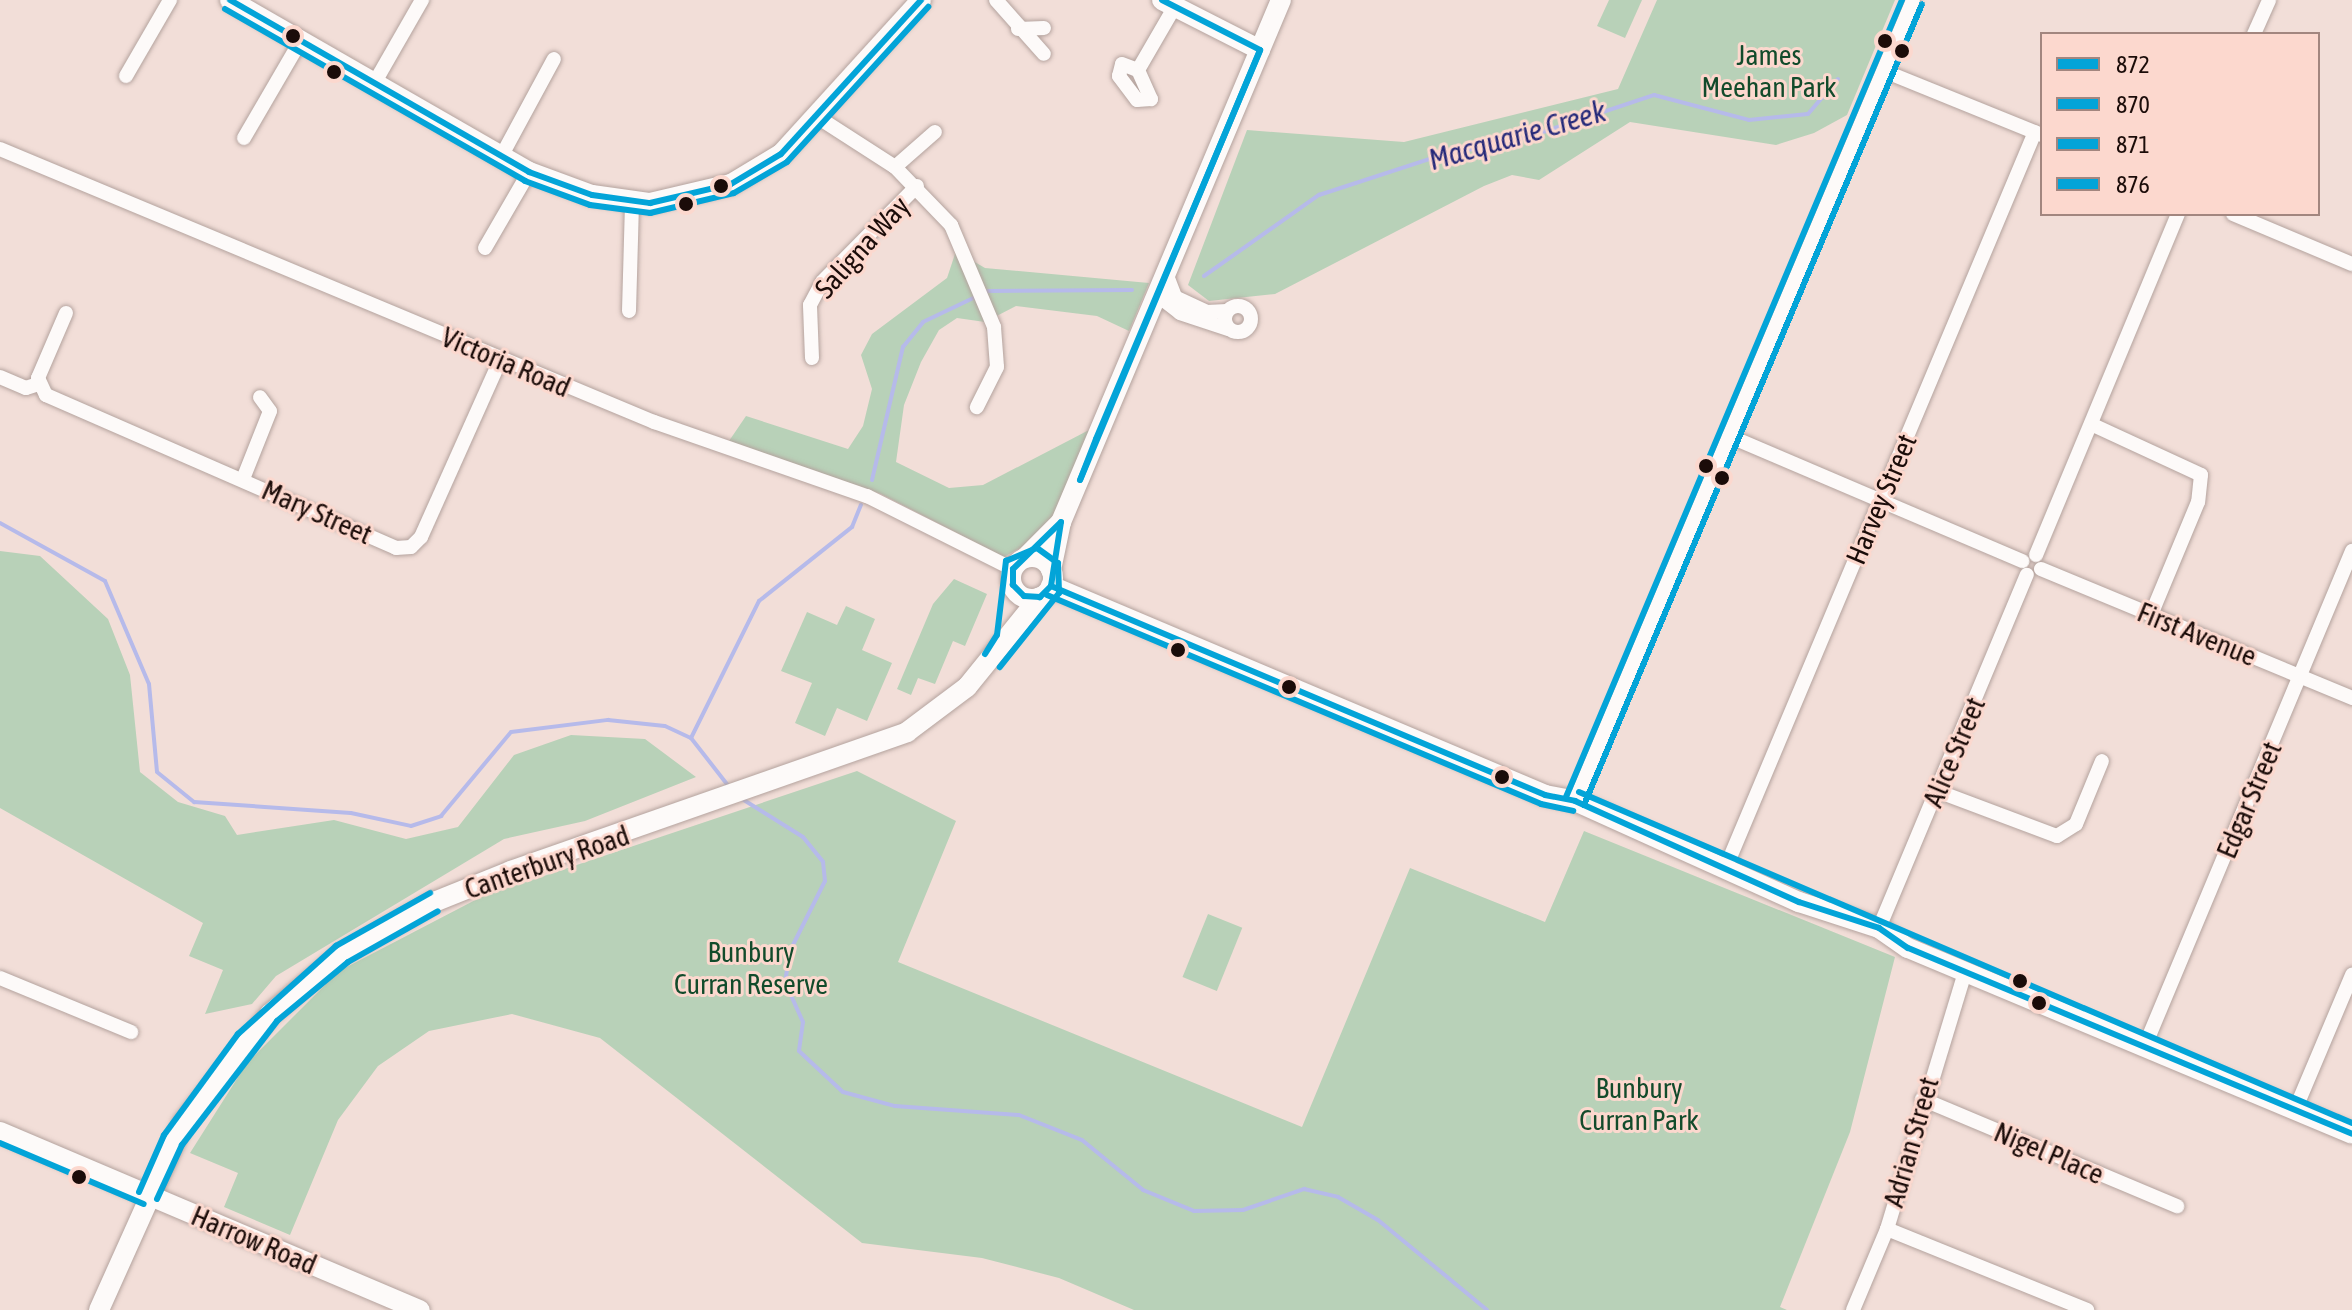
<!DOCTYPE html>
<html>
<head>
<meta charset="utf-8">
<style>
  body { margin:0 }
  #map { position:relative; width:2352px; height:1310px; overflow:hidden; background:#f2ded8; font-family:"Asap Condensed",sans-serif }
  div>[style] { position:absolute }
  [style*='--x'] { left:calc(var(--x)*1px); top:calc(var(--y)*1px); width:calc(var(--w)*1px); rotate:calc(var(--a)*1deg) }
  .green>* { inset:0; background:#b8d1b8; transform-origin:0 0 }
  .stream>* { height:4px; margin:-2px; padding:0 2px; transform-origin:2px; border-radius:2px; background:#b6baea }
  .roads { filter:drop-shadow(0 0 2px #b4a39e) drop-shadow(0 0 2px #b4a39e) }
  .street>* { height:14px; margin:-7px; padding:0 7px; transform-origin:7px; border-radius:7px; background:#fdfaf9 }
  .street>.ring { margin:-7px; padding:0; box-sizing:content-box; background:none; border:14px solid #fdfaf9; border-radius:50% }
  .secondary>* { height:20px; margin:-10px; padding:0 10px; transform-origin:10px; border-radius:10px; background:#fdfaf9 }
  .secondary>.ring { margin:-10px; padding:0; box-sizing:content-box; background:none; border:20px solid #fdfaf9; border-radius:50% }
  .bus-1>* { height:6px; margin:-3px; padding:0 3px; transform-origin:3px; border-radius:3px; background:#03a4d8 }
  .bus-2>* { height:6px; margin:-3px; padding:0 3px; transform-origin:3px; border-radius:3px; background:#03a4d8 }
  .bus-3>* { height:6px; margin:-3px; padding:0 3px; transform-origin:3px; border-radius:3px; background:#03a4d8 }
  .bus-4>* { height:6px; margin:-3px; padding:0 3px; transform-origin:3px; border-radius:3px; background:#03a4d8 }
  .dots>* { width:22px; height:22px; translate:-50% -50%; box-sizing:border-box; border:4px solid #fcd8ce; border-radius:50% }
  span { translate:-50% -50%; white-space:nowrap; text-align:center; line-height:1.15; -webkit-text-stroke:6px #fcd8ce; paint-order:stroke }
  .park-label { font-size:28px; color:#124b2b }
  .street-label { font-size:28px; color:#1b0c09 }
  .water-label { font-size:30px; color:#252979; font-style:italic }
  .legend { position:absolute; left:2040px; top:32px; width:280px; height:184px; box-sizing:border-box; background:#fcd8ce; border:2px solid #a2867f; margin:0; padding:10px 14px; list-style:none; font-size:24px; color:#1b0c09 }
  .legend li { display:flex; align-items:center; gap:16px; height:40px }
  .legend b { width:40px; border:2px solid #a2867f }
</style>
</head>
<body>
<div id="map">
  <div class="green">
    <div style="clip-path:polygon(1609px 0,1642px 0,1625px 38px,1597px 26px)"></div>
    <div style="clip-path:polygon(1657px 0,1895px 0,1847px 115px,1814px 133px,1776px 145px,1630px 122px,1539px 180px,1512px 175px,1484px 186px,1275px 294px,1209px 301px,1188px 285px,1247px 130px,1404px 142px,1618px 89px)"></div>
    <div style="clip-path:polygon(956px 251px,985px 268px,1149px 283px,1129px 331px,1097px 316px,1016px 306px,985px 322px,957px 318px,939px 330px,921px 362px,904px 405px,896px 462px,949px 488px,983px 485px,1089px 430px,1050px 531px,1004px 557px,881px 494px,729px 441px,746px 416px,848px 449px,863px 426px,872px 389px,861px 355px,872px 334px,947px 278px)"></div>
    <div style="clip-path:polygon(0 551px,40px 556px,108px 619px,130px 675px,140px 772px,178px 802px,225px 816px,237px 835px,334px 820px,406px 839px,458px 827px,514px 755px,571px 735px,645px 739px,696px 777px,585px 821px,504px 839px,276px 976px,252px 1004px,205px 1014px,223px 970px,189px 956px,203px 923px,0 808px)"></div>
    <div style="clip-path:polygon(954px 579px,987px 594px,965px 646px,953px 641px,935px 684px,918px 678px,911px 695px,897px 689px,933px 604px)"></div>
    <div style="clip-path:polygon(846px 606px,875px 619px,862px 650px,892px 663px,867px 721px,837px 708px,825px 736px,795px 723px,812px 683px,781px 671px,807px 612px,837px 625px)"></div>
    <div style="clip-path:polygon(857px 771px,956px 821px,898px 962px,1302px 1127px,1410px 868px,1545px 922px,1584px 831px,1895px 957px,1850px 1132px,1780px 1307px,1787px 1310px,1134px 1310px,1059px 1278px,982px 1258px,862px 1243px,600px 1038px,512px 1014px,429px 1031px,378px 1066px,338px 1120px,290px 1235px,224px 1207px,238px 1173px,190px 1153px,247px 1063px,339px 971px,481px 897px)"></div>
    <div style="left:1208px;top:914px;width:37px;height:68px;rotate:22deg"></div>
  </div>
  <div class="stream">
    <div style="--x:1204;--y:276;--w:141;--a:-35.2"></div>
    <div style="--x:1319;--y:195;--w:119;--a:-18.1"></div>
    <div style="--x:1432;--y:158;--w:101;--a:-12.5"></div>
    <div style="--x:1531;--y:136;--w:130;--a:-18.4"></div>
    <div style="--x:1654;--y:95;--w:98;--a:14.7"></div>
    <div style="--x:1749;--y:120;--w:59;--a:-5.8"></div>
    <div style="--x:1808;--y:114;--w:46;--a:-49.4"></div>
    <div style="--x:872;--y:480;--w:137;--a:-76.9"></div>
    <div style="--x:903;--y:347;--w:32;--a:-51"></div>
    <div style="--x:923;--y:322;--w:72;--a:-25.5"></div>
    <div style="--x:988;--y:291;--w:144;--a:-0.4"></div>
    <div style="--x:0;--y:523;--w:120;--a:28.9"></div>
    <div style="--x:105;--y:581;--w:112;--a:66.9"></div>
    <div style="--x:149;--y:684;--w:88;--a:84.8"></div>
    <div style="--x:157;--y:772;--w:48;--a:39"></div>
    <div style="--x:194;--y:802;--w:157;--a:4"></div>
    <div style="--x:351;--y:813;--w:61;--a:12.2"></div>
    <div style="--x:411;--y:826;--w:32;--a:-18"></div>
    <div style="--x:441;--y:816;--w:109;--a:-50.2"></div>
    <div style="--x:511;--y:732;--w:98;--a:-7.1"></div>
    <div style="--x:608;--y:720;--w:57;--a:6"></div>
    <div style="--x:665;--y:726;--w:29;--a:25"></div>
    <div style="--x:691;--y:738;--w:63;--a:52"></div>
    <div style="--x:691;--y:738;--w:153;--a:-63.6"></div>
    <div style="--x:759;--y:601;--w:119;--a:-38.5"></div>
    <div style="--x:852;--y:527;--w:24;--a:-68"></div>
    <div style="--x:739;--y:797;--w:75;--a:32"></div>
    <div style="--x:803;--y:837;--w:32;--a:51"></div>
    <div style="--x:823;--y:862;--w:19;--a:84"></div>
    <div style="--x:825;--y:881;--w:78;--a:116.6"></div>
    <div style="--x:790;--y:951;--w:31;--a:99"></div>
    <div style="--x:785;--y:982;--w:44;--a:65.8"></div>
    <div style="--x:803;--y:1022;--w:29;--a:98"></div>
    <div style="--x:799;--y:1051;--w:60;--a:43"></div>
    <div style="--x:843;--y:1092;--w:54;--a:15.1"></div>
    <div style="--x:895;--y:1106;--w:124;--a:4.2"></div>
    <div style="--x:1019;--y:1115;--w:68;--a:21.6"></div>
    <div style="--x:1082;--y:1140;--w:79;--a:39.3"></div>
    <div style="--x:1143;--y:1190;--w:55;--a:22.4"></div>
    <div style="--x:1194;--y:1211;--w:49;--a:-1.2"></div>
    <div style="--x:1243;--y:1210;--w:65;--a:-19"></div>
    <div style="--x:1304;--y:1189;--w:35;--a:13"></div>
    <div style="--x:1338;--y:1197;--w:46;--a:29.9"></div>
    <div style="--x:1378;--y:1220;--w:141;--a:39.5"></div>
  </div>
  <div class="roads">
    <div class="street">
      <div style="--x:996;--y:0;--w:72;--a:48.4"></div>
      <div style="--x:1018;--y:29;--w:26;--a:-2"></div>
      <div style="--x:2254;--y:34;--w:37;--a:-66"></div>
      <div style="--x:1122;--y:64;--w:17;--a:21"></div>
      <div style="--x:1138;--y:70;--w:32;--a:66"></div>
      <div style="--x:1151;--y:99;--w:14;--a:176"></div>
      <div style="--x:1137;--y:100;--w:30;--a:-127"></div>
      <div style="--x:1119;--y:76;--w:12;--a:-76"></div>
      <div style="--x:1138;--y:70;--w:72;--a:-59.9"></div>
      <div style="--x:1884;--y:71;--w:170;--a:22.1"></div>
      <div style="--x:126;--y:76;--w:88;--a:-59.9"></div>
      <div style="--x:375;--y:82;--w:95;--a:-60.2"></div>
      <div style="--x:819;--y:118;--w:90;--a:32.8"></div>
      <div style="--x:895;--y:167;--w:81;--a:46"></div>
      <div style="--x:951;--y:225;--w:111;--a:67.1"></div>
      <div style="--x:994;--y:327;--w:40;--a:85.7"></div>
      <div style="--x:997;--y:367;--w:45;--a:116.6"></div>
      <div style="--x:244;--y:138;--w:113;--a:-59.8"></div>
      <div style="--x:0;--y:149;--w:709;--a:22.66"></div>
      <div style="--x:654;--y:422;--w:225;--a:19.2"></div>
      <div style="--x:867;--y:496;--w:163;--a:26.6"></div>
      <div style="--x:502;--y:155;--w:109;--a:-61.6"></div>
      <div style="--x:895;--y:167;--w:53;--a:-41.2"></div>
      <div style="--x:2233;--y:214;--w:129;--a:22.8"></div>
      <div style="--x:485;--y:248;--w:88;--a:-59.9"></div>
      <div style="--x:1166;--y:273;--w:26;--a:69"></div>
      <div style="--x:1175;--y:297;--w:35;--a:25"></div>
      <div style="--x:1207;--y:312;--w:20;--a:-3"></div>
      <div style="--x:1157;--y:295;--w:29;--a:38"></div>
      <div style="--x:1180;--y:313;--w:51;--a:18.4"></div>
      <div class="ring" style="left:1225px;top:306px;width:12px;height:12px"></div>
      <div style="--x:629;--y:311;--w:109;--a:-88.4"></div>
      <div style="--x:66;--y:313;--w:71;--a:113.3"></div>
      <div style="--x:38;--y:378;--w:19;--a:65"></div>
      <div style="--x:46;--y:395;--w:382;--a:23.6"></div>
      <div style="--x:396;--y:548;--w:15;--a:-4"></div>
      <div style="--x:411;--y:547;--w:14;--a:-45"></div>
      <div style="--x:421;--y:537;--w:194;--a:-65.9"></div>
      <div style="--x:812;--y:358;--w:53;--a:-92.2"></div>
      <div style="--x:810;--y:305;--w:26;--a:-62"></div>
      <div style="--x:822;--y:282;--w:135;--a:-45.3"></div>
      <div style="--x:0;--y:377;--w:28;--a:23"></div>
      <div style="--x:26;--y:388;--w:13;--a:-18"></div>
      <div style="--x:2093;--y:425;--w:119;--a:24.8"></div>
      <div style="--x:2201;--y:475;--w:27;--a:96"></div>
      <div style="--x:2198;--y:502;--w:122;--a:112.6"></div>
      <div style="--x:1729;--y:436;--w:319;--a:23.1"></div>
      <div style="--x:243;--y:479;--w:73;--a:-68.3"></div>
      <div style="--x:270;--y:411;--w:17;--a:-126"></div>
      <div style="--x:2036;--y:555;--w:369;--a:-67.4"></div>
      <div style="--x:2041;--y:569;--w:337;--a:22.5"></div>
      <div style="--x:1937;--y:791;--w:128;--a:20.6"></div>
      <div style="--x:2057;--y:836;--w:22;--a:-32"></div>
      <div style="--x:2076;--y:824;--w:68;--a:-67.6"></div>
      <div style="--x:1575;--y:801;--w:869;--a:-67.12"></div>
      <div style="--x:1726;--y:867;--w:797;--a:-67.2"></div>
      <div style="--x:1879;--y:928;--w:383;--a:-67.3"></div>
      <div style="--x:0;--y:978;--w:142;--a:22.4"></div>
      <div style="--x:2144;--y:1048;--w:539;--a:-67.29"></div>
      <div style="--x:1922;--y:1099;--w:277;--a:22.8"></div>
      <div style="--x:2295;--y:1110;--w:147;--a:-67.1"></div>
      <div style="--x:1887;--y:1229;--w:216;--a:22"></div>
      <div style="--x:1853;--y:1310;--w:88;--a:-67.2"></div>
      <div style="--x:1887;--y:1229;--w:268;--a:-73.1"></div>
    </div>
    <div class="secondary">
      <div style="--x:230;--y:0;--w:345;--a:29.9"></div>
      <div style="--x:529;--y:172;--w:67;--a:20.1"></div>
      <div style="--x:592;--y:195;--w:59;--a:7.9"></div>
      <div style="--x:650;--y:203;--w:83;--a:-13.2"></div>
      <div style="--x:731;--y:184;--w:58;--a:-31"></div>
      <div style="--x:781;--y:154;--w:208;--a:-47.7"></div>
      <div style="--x:1162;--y:0;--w:110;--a:27"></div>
      <div class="ring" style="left:1011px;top:557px;width:22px;height:22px"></div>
      <div style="--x:1025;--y:558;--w:51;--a:-45"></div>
      <div style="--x:1051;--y:570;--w:49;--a:-78.2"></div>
      <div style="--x:1061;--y:522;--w:566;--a:-67.15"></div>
      <div style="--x:1051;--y:586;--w:536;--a:22.93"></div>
      <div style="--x:1545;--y:795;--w:31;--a:11"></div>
      <div style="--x:1575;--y:801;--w:246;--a:24.3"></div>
      <div style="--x:1799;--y:902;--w:84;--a:18"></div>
      <div style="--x:1879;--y:928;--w:35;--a:35"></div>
      <div style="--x:1908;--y:948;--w:481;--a:22.7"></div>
      <div style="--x:0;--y:1132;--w:456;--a:23"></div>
      <div style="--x:99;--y:1310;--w:205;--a:-65.8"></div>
      <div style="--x:183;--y:1123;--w:139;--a:-51.4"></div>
      <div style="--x:270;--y:1014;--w:94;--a:-39.8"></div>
      <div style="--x:342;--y:954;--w:106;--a:-29.5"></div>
      <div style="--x:434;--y:902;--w:83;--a:-21.9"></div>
      <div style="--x:511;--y:871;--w:420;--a:-19.3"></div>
      <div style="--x:907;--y:732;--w:75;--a:-36.9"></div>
      <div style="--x:967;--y:687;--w:116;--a:-51"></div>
    </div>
  </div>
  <div class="bus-1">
    <div style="--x:230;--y:0;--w:345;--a:29.9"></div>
    <div style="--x:529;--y:172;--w:67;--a:20.1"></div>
    <div style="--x:592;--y:195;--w:59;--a:7.9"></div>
    <div style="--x:650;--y:203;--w:83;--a:-13.2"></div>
    <div style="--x:731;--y:184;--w:58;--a:-31"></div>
    <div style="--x:781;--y:154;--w:208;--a:-47.7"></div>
    <div style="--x:1162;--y:0;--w:110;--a:27"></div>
    <div style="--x:1260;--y:50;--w:466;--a:112.7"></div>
    <div style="--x:1080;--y:480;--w:44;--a:-68.7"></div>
    <div style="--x:1096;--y:439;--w:422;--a:-67.1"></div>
    <div style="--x:1061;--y:522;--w:65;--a:98.9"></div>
    <div style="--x:1051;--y:586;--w:16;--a:135"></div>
    <div style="--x:1040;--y:597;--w:16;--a:-176"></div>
    <div style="--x:1024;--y:596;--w:16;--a:-135"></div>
    <div style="--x:1013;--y:585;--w:16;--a:-90"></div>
    <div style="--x:1013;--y:569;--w:67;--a:-44.4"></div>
    <div style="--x:1051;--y:586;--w:536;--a:22.93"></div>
    <div style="--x:1545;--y:795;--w:31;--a:11"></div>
    <div style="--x:1575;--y:801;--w:246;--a:24.3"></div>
    <div style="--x:1799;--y:902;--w:84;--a:18"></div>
    <div style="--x:1879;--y:928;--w:35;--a:35"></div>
    <div style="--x:1908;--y:948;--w:481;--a:22.7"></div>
  </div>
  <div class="bus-2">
    <div style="--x:1047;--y:595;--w:536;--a:22.93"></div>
    <div style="--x:1541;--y:804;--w:33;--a:12"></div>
    <div style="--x:985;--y:654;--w:22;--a:-58"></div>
    <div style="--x:997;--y:635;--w:75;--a:-83.1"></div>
    <div style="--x:1006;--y:561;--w:34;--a:-23"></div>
    <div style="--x:1037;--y:548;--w:26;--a:36"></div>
    <div style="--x:1058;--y:563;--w:30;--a:88"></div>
    <div style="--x:1059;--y:593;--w:95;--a:128.6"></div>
    <div style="--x:1584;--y:805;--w:869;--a:-67.12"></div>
    <div style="--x:336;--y:946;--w:108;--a:-29.4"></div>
    <div style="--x:164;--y:1135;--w:125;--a:-53.8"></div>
    <div style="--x:238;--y:1034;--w:132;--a:-41.9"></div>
    <div style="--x:0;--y:1143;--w:156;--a:23"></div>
    <div style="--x:139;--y:1192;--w:62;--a:-66.3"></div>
    <div style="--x:157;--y:1199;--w:60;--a:-65.2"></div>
    <div style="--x:182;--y:1145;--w:156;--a:-52.5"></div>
    <div style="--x:277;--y:1021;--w:92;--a:-39.7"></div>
    <div style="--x:348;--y:962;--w:103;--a:-29.5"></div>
  </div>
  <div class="bus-3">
    <div style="--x:1579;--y:792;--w:841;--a:23.18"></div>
    <div style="--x:1566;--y:797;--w:865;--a:-67.14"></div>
  </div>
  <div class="bus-4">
    <div style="--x:225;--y:9;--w:346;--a:29.8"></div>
    <div style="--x:525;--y:181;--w:69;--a:20.3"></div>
    <div style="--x:590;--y:205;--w:61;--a:7.6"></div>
    <div style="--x:650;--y:213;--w:86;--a:-13.4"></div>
    <div style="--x:734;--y:193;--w:61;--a:-30.3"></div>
    <div style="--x:787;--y:162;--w:210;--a:-47.7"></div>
  </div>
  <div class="dots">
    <div style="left:293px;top:36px;background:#1b0c09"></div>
    <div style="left:1885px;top:41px;background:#1b0c09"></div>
    <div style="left:1902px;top:51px;background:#1b0c09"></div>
    <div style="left:334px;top:72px;background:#1b0c09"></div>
    <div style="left:721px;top:186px;background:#1b0c09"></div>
    <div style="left:686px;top:204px;background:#1b0c09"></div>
    <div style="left:1706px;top:466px;background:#1b0c09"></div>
    <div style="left:1722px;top:478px;background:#1b0c09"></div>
    <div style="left:1178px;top:650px;background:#1b0c09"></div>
    <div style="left:1289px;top:687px;background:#1b0c09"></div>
    <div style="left:1502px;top:777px;background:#1b0c09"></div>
    <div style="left:2020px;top:981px;background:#1b0c09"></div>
    <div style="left:2039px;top:1003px;background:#1b0c09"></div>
    <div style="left:79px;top:1177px;background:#1b0c09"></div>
  </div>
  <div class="park-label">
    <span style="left:1769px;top:71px">James<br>Meehan Park</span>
    <span style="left:751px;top:968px">Bunbury<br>Curran Reserve</span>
    <span style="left:1639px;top:1104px">Bunbury<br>Curran Park</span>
  </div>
  <div class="street-label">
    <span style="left:862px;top:247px;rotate:-48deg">Saligna Way</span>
    <span style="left:506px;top:362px;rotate:23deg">Victoria Road</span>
    <span style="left:1881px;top:499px;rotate:-67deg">Harvey Street</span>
    <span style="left:317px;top:512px;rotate:24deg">Mary Street</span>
    <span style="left:2197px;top:634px;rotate:22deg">First Avenue</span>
    <span style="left:1954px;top:752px;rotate:-67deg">Alice Street</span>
    <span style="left:2249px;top:800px;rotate:-67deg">Edgar Street</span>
    <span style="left:547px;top:862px;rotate:-19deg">Canterbury Road</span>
    <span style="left:1911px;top:1142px;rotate:-74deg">Adrian Street</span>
    <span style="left:2049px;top:1153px;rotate:23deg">Nigel Place</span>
    <span style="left:254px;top:1240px;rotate:23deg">Harrow Road</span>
  </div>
  <div class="water-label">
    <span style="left:1517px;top:135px;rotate:-16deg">Macquarie Creek</span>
  </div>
  <ul class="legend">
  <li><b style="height:10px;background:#03a4d8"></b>872</li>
  <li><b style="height:10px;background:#03a4d8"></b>870</li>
  <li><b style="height:10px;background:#03a4d8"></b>871</li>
  <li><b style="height:10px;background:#03a4d8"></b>876</li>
  </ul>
</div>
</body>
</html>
